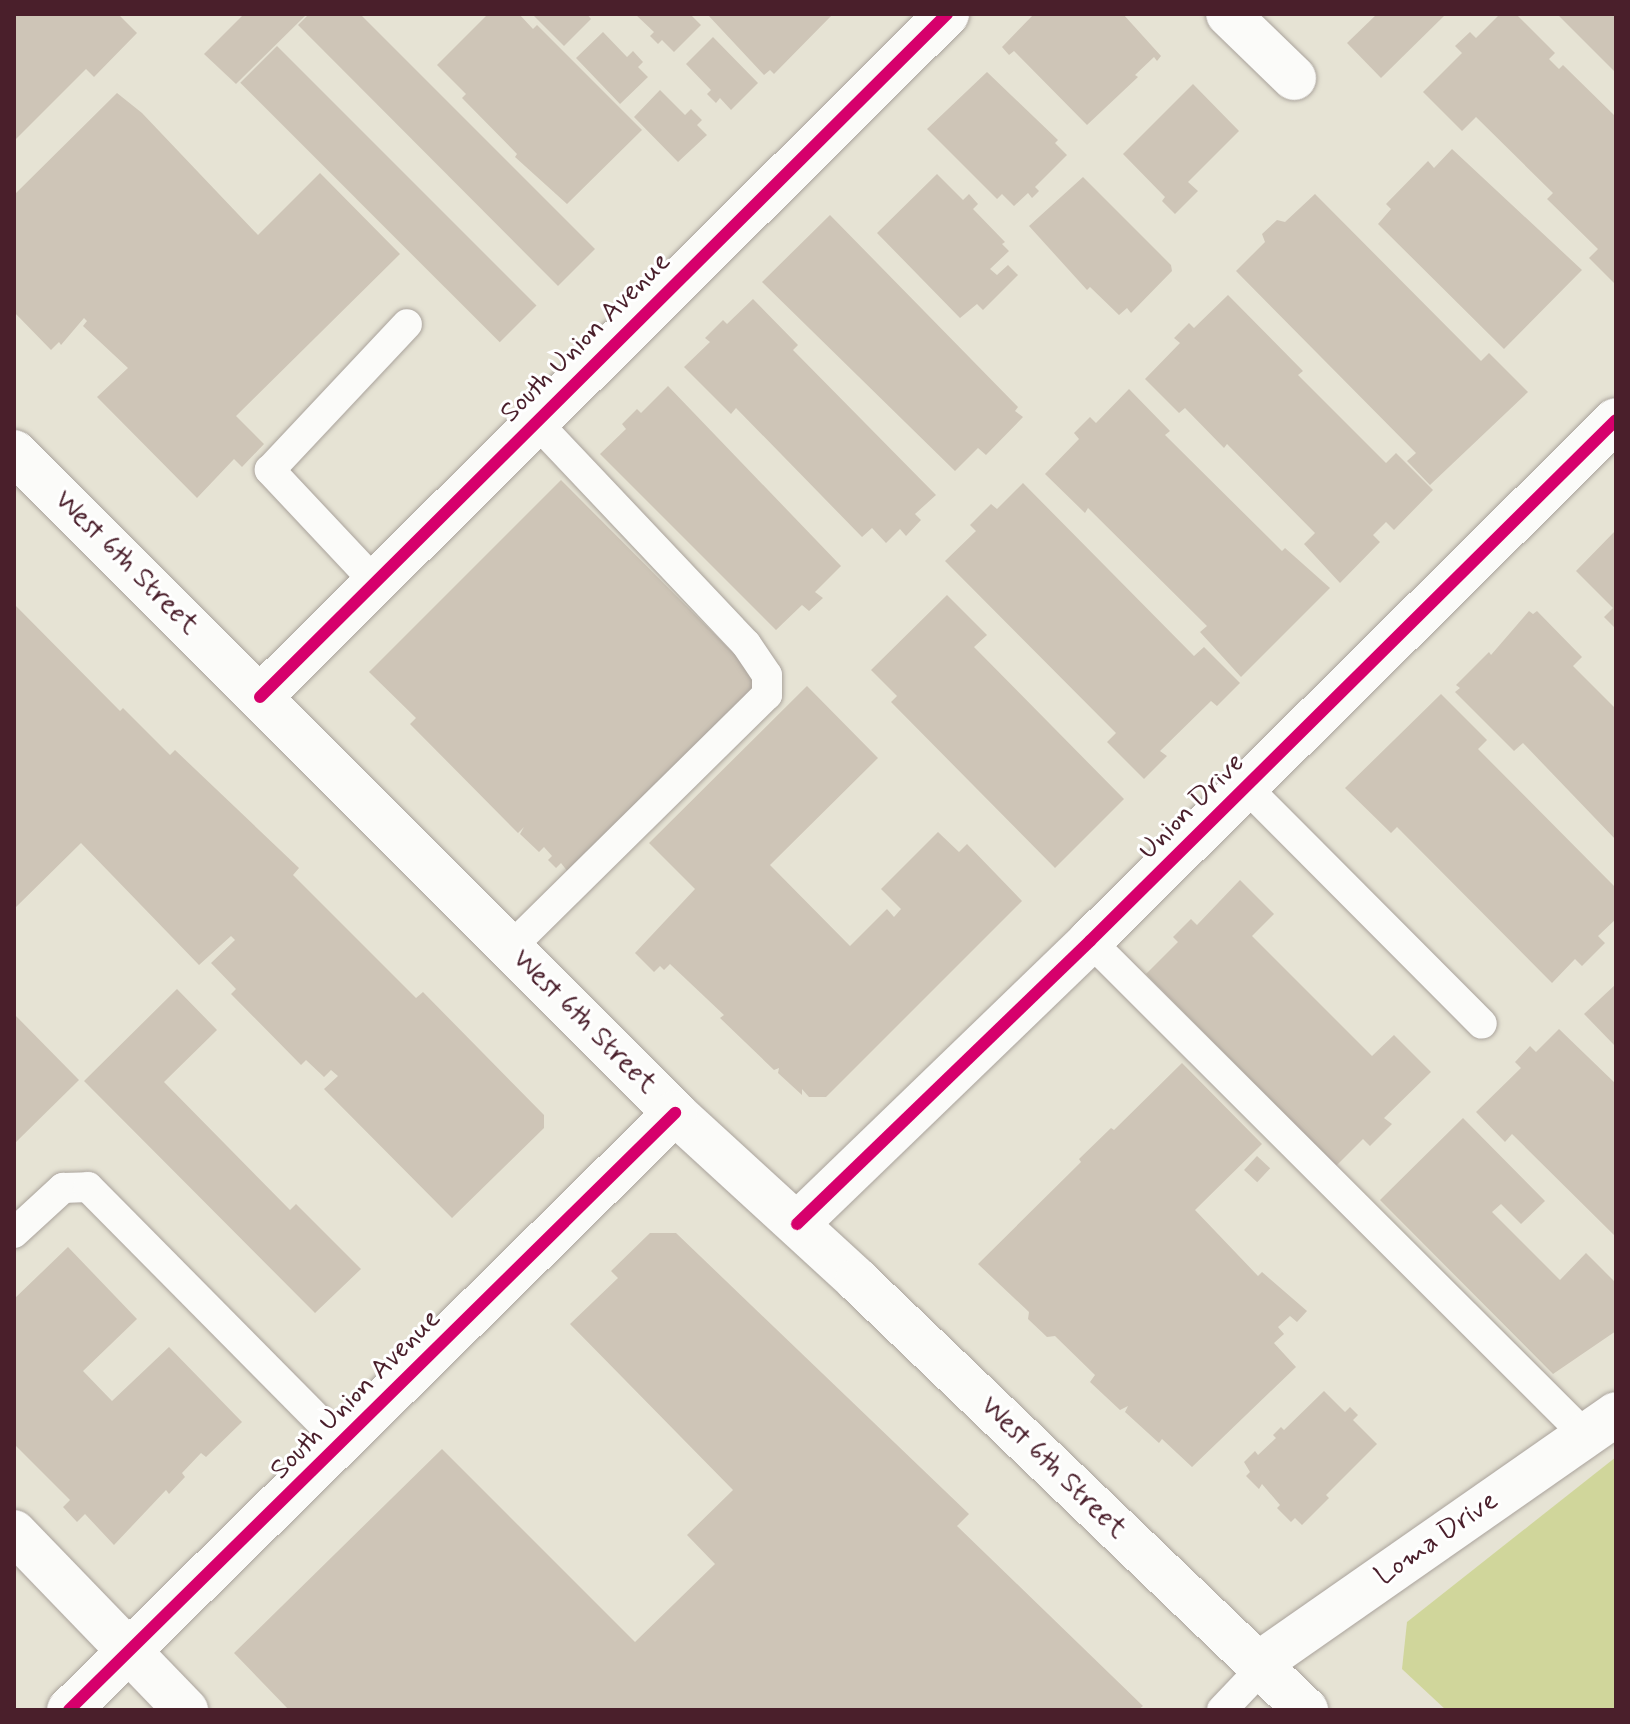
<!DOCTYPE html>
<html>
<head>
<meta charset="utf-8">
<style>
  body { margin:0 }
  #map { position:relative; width:1630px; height:1724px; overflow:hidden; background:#e6e3d4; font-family:Mynerve,sans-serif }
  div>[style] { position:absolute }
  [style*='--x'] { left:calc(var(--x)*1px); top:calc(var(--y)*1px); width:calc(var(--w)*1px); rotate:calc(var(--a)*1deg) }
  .green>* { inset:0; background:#d0d69b }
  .building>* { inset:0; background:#cec5b7; transform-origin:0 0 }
  .roads { filter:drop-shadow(0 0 2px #aaa39c) drop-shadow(0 0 2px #aaa39c) }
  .lane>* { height:30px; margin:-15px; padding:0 15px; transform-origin:15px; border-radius:15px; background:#fbfbf9 }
  .street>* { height:44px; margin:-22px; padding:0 22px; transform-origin:22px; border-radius:22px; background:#fbfbf9 }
  .secondary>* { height:44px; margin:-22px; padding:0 22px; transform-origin:22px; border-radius:22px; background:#fbfbf9 }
  .cycleway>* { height:12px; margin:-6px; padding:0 6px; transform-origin:6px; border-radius:6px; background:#d6006c }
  span { translate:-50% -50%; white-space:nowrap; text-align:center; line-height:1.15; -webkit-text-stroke:6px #fff; paint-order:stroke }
  .street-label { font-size:28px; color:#4a1f2b }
  .frame { position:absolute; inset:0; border:16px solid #4a1f2b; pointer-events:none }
</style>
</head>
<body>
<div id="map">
  <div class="green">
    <div style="clip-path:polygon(1616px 1457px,1616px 1710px,1446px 1710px,1402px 1669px,1407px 1622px)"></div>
  </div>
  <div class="building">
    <div style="clip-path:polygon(14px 14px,118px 14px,137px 33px,94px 77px,86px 69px,14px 141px)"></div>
    <div style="clip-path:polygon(244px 14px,307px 14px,236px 84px,204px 54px)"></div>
    <div style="clip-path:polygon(309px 14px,360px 14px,595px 249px,558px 286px,298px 25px)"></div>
    <div style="clip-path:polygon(488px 14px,519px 14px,533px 29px,537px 25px,642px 130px,567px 204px,515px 157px,517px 154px,462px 98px,466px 94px,437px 65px)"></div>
    <div style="clip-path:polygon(532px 14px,587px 14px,591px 19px,564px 46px)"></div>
    <div style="clip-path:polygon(635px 14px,690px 14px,701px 25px,674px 52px,662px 40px,658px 44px,650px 36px,654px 32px)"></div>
    <div style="clip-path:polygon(707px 14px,833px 14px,774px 74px,770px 70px,764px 75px)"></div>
    <div style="clip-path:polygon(1034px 14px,1123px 14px,1161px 56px,1157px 61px,1154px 57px,1135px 75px,1138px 77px,1087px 125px,1014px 51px,1009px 55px,1002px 47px)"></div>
    <div style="clip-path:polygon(1377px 14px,1446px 14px,1381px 78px,1347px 43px)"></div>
    <div style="clip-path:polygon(1500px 14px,1516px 14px,1555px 53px,1549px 59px,1559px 69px,1563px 65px,1616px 117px,1616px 285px,1589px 258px,1598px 249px,1547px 199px,1553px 193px,1476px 117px,1462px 131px,1423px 92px,1462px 53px,1455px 46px,1470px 32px,1476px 38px)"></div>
    <div style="clip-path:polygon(1557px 14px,1616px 14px,1616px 73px)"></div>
    <div style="clip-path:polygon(603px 32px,627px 57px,633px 51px,643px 62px,638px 67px,648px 77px,620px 104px,576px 58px)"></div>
    <div style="clip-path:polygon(713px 37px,758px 83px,731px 110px,720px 98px,716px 103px,707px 94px,711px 90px,686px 64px)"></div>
    <div style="left:277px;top:46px;width:367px;height:52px;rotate:45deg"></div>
    <div style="clip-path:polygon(987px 72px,1058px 140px,1055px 143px,1067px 155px,1035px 187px,1039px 191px,1032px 198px,1028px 193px,1014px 206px,1002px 194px,997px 199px,927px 129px)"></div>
    <div style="clip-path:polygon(1193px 84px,1239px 131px,1188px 182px,1198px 191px,1175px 214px,1162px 201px,1165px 197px,1123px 154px)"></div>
    <div style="clip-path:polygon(660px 90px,685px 115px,691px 109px,702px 120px,697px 125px,707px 135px,678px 162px,634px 117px)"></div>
    <div style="clip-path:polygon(117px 93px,142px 113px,258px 235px,320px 173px,400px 254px,236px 416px,264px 444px,242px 467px,234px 459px,197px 498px,97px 397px,128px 368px,83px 326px,87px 321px,84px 318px,61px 345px,59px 342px,51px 350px,14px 312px,14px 195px)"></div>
    <div style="clip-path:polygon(1452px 149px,1582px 270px,1504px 349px,1378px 224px,1391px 209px,1386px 204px,1428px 161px,1434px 168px)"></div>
    <div style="clip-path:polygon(937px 174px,963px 200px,969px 194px,978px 204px,973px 209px,1005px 242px,1002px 244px,1009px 251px,990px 269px,997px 275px,1008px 265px,1018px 275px,983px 310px,977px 304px,960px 318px,877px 233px)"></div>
    <div style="clip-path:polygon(1083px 177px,1171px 265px,1172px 271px,1131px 313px,1127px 308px,1119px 315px,1090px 287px,1087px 290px,1029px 226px)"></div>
    <div style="clip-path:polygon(1315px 194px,1481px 361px,1489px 353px,1528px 392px,1430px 485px,1407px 461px,1416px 453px,1236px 271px,1265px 242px,1262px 234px,1277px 220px,1285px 222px)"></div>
    <div style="clip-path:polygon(830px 215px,1018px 407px,1015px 411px,1023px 417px,986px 455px,978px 448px,955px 471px,762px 282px)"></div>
    <div style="clip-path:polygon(1228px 295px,1303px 371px,1298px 375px,1386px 463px,1396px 453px,1433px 490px,1394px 530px,1386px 522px,1373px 535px,1380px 542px,1340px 583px,1304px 544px,1315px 533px,1227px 444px,1224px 448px,1185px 408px,1179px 413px,1145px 379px,1180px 343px,1174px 338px,1189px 323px,1194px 328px)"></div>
    <div style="clip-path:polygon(753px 299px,798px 345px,793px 350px,936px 495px,915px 514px,921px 520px,906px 536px,900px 529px,886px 543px,872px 528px,862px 537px,736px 408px,731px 414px,684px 367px,710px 342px,705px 338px,723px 320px,727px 324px)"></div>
    <div style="clip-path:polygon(668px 386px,841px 566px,815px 592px,823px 598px,809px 611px,802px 605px,776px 630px,600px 454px,626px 429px,622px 424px,637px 409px,641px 413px)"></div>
    <div style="clip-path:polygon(1129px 389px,1170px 431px,1165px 435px,1282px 551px,1285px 548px,1330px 588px,1241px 677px,1200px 632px,1207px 626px,1088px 508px,1085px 513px,1045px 474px,1079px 439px,1074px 433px,1090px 417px,1096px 423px)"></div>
    <div style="clip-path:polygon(561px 480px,761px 681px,568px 872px,561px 863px,556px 868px,548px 860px,552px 856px,544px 847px,539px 852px,520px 834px,524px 827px,518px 833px,410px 724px,416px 718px,369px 672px)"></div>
    <div style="clip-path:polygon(1023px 483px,1194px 656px,1204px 647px,1240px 683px,1217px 706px,1211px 701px,1160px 751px,1167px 756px,1144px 779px,1107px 742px,1116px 733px,945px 561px,976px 531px,970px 525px,991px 504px,997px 509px)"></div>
    <div style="clip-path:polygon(1616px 530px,1616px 629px,1604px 617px,1613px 608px,1576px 571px)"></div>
    <div style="clip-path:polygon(947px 595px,987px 635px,974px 647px,1124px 799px,1055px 868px,891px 702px,897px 696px,871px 670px)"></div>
    <div style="clip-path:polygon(14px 604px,120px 711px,123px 708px,170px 755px,175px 750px,299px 868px,293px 875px,416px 998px,423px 992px,544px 1115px,544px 1128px,452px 1218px,324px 1089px,338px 1076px,331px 1070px,324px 1077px,306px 1060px,301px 1065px,231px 994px,236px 989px,211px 963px,235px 940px,231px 936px,199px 965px,81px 843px,14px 909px)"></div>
    <div style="clip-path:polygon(1529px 611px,1533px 614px,1537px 611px,1582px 657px,1573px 666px,1616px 709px,1616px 840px,1523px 743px,1514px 751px,1455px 692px,1460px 688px,1456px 685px,1489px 652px,1491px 655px)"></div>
    <div style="clip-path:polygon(807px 686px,878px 758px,770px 865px,850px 946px,887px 909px,894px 917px,901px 909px,881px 889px,938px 832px,959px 852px,967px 844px,1022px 901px,826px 1097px,809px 1097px,802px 1089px,802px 1095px,778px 1073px,779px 1068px,774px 1070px,720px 1018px,724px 1015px,670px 964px,664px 970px,660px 966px,654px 972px,635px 953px,695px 889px,649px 843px)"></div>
    <div style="clip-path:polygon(1441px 694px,1487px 740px,1478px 749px,1616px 888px,1616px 919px,1598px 936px,1605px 943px,1582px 966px,1575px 959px,1552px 983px,1397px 827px,1391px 833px,1345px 788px)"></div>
    <div style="clip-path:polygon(1240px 880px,1274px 914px,1252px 936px,1372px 1056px,1394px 1035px,1431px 1072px,1384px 1118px,1392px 1124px,1370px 1146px,1363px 1139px,1336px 1166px,1146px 974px,1178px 942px,1173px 937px,1191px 919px,1197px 925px)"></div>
    <div style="clip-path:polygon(1616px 984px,1616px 1047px,1584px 1014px)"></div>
    <div style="clip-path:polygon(177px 989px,217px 1030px,164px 1082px,290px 1210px,296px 1204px,361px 1269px,315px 1313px,84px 1081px)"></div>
    <div style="clip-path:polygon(14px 1014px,79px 1080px,14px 1144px)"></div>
    <div style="clip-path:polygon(1559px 1029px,1616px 1084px,1616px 1237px,1512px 1134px,1505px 1142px,1476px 1112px,1521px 1068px,1515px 1062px,1530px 1046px,1536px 1052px)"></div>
    <div style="clip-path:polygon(1182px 1063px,1262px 1144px,1195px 1210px,1258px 1276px,1262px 1272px,1307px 1311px,1297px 1322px,1290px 1316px,1278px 1327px,1284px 1334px,1274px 1343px,1296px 1367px,1192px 1467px,1162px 1439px,1159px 1443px,1125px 1412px,1128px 1406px,1120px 1410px,1090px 1382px,1095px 1375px,1055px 1336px,1047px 1337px,1028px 1319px,1029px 1312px,978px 1264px,1081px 1162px,1079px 1159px,1111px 1128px,1114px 1130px)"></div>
    <div style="clip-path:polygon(1463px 1118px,1545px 1201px,1521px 1224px,1501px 1204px,1492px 1212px,1560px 1280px,1586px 1253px,1616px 1283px,1616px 1331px,1553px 1374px,1380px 1200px)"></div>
    <div style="left:1257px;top:1156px;width:18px;height:19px;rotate:43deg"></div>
    <div style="clip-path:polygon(650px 1233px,676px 1233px,969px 1514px,957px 1526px,1143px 1706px,1138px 1710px,289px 1710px,234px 1653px,442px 1449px,635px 1642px,715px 1564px,687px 1535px,733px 1490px,570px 1324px,618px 1278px,611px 1271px)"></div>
    <div style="clip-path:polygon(68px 1247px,137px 1319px,83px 1371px,112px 1401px,169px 1347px,242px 1422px,206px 1457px,201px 1453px,182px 1473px,185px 1477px,169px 1494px,166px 1490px,114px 1545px,85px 1514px,77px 1522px,63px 1507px,70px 1500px,14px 1444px,14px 1299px)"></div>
    <div style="clip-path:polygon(1324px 1391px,1345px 1412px,1350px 1407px,1358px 1415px,1353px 1420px,1377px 1444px,1326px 1495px,1329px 1498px,1302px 1525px,1295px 1518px,1291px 1522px,1277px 1508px,1280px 1505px,1262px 1484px,1259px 1489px,1246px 1476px,1250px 1472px,1244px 1462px,1255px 1451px,1258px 1455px,1276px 1438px,1273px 1435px,1281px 1427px,1284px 1430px)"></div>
  </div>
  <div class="roads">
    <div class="lane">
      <div style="--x:375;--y:582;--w:154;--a:-133.2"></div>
      <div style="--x:270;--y:470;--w:200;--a:-46.8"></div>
      <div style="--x:1246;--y:787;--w:334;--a:45.1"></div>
      <div style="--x:1090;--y:941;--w:699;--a:44.94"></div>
      <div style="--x:510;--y:948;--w:361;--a:-44.6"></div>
      <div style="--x:767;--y:695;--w:20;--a:-90"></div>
      <div style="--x:767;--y:675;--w:37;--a:-124"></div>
      <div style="--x:746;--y:644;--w:306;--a:-133.4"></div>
      <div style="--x:14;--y:1233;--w:67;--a:-42.6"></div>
      <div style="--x:63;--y:1188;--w:25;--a:-2"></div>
      <div style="--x:88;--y:1187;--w:360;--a:45.3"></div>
      <div style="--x:1222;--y:1710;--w:58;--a:-46.4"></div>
    </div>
    <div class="street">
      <div style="--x:1228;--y:14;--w:92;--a:44.1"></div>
      <div style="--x:260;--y:697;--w:969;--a:-44.83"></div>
      <div style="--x:797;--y:1224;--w:407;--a:-44"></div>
      <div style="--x:1090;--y:941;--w:740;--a:-44.73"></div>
      <div style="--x:14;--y:1532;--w:248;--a:46"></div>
      <div style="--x:1258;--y:1664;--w:437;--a:-34.9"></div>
    </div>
    <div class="secondary">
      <div style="--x:14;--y:452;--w:935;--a:45"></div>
      <div style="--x:675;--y:1113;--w:247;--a:42.5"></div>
      <div style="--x:857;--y:1280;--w:622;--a:43.76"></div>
      <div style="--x:69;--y:1710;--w:851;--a:-44.57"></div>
    </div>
  </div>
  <div class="cycleway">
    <div style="--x:260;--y:697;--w:969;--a:-44.83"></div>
    <div style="--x:797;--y:1224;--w:407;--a:-44"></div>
    <div style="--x:1090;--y:941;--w:740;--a:-44.73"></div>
    <div style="--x:69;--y:1710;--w:851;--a:-44.57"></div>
  </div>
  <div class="street-label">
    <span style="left:586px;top:338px;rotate:-45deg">South Union Avenue</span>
    <span style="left:126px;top:563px;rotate:45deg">West 6th Street</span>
    <span style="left:1192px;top:807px;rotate:-45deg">Union Drive</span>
    <span style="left:584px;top:1022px;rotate:45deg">West 6th Street</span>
    <span style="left:356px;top:1395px;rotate:-45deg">South Union Avenue</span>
    <span style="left:1053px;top:1468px;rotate:44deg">West 6th Street</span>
    <span style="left:1437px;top:1539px;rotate:-35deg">Loma Drive</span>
  </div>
  <div class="frame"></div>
</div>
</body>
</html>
